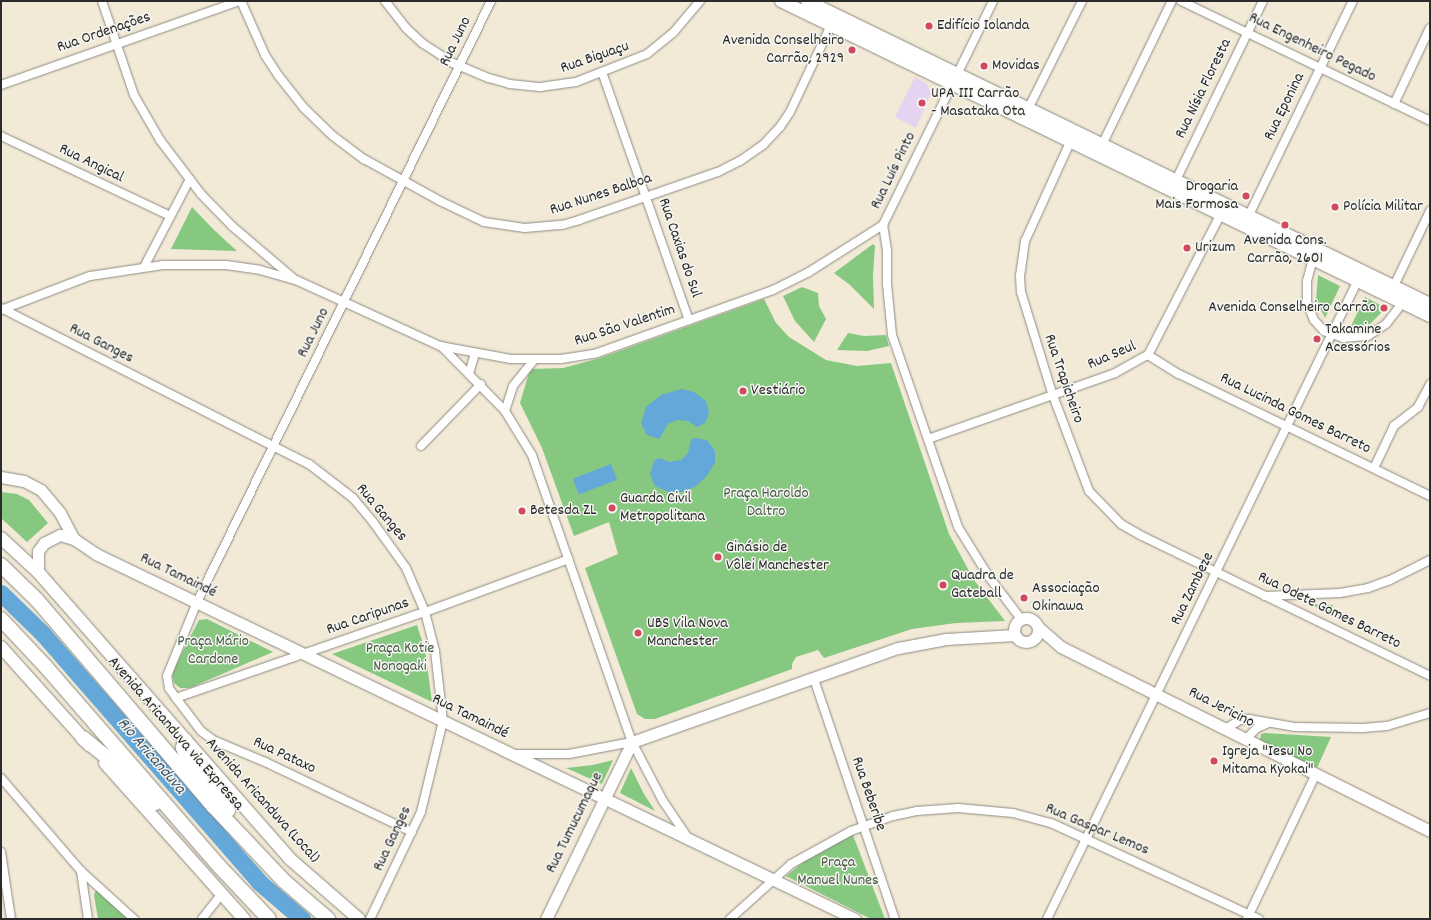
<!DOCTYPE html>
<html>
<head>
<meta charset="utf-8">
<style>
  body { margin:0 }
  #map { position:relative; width:1431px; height:920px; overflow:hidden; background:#f2ead7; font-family:Dekko,sans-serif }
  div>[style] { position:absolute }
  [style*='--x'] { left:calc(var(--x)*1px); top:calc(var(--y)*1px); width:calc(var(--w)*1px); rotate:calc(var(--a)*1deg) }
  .built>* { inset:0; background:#e5d3f1 }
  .green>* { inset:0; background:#87c880 }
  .water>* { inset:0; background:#64a7d9; transform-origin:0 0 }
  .river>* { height:17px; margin:-8.5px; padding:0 8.5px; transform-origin:8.5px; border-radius:8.5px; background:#64a7d9 }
  .roads { filter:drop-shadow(0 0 1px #8e8a81) drop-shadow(0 0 1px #8e8a81) }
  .minor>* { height:8px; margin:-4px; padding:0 4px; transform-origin:4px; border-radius:4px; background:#fff }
  .tertiary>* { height:11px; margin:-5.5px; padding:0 5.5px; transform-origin:5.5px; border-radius:5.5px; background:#fff }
  .tertiary>.ring { margin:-5.5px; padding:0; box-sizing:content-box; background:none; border:11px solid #fff; border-radius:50% }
  .secondary>* { height:12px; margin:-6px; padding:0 6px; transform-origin:6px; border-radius:6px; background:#fff }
  .trunk>* { height:14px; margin:-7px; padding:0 7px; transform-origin:7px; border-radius:7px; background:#fff }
  .dots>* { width:11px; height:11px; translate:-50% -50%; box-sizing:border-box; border:2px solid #f6f6f2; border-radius:50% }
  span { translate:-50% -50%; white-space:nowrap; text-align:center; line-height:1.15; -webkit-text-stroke:3px #f6f6f2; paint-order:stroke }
  .poi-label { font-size:16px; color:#2b2b2b }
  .left { translate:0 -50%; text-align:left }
  .right { translate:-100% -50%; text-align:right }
  .street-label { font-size:16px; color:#2b2b2b }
  .park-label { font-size:16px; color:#475a44 }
  .water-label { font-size:17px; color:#3f5668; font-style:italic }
  .frame { position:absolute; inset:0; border:2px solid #2b2b2b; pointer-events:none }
</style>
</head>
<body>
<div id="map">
  <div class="built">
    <div style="clip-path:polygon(915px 77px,927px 84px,931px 93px,916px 128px,895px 117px)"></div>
  </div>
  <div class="green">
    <div style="clip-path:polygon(192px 207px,214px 230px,237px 251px,171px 249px)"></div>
    <div style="clip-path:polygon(873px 244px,875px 246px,873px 275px,874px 309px,850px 285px,834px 273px)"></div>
    <div style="clip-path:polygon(1318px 275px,1340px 286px,1325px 318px,1316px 300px)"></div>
    <div style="clip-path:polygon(802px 287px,818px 293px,819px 306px,826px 319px,814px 342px,795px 321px,783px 296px)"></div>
    <div style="clip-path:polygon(1365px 297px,1386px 308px,1370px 324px,1350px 328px)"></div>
    <div style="clip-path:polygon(764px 299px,776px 323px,789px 337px,826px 360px,857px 366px,891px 363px,949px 534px,974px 580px,1005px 621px,956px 623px,912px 629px,824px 658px,818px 650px,796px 657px,792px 664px,792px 669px,655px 719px,645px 719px,637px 714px,585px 568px,618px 554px,609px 522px,574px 536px,542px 448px,520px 403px,530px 369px,563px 368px,600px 358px)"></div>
    <div style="clip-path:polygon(848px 333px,864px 336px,886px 335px,889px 346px,867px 351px,837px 350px)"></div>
    <div style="clip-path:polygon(1px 492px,17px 494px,29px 500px,48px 523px,27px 542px,1px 518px)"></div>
    <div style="clip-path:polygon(1310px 604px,1333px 605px,1331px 614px,1312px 605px)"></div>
    <div style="clip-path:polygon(207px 619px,273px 652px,190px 688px,180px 688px,174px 683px,172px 672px,199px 620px)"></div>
    <div style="clip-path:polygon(417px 625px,425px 650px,432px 702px,332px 654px)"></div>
    <div style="clip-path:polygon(1265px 733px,1331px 737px,1317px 768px,1260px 740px,1261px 734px)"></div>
    <div style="clip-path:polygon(613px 760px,602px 784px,566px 768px,593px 765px)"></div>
    <div style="clip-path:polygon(631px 768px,644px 794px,655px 811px,620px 793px)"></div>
    <div style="clip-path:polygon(853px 835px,885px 919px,871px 919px,786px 876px,816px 852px)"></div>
    <div style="clip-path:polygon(96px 890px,130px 919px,98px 919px,94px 895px)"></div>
  </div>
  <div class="water">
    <div style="clip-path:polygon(682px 389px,694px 392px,706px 401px,709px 413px,705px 423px,697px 427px,688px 421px,677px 420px,668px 424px,659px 439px,647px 435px,641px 423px,646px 407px,661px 395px)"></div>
    <div style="clip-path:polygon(695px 438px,707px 440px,715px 451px,715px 463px,706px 477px,695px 487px,682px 492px,669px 492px,655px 486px,650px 474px,654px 461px,659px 458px,670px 462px,681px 460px,688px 453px,691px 440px)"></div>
    <div style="left:611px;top:464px;width:17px;height:41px;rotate:69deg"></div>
  </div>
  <div class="river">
    <div style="--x:1;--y:593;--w:59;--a:44.3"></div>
    <div style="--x:43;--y:634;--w:329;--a:48.9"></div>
    <div style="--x:259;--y:882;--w:57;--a:40.7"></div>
  </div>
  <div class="roads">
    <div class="minor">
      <div style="--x:102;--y:1;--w:99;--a:71.2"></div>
      <div style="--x:134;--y:95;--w:52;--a:60"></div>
      <div style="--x:160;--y:140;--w:68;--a:52.8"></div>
      <div style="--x:201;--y:194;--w:45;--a:45.9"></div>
      <div style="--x:232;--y:226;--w:79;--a:40.4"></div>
      <div style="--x:241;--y:1;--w:59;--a:66"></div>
      <div style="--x:265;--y:55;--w:24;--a:57"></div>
      <div style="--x:278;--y:75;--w:42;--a:51.8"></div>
      <div style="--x:304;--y:108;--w:40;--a:44"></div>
      <div style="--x:333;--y:136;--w:39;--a:37"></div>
      <div style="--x:364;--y:159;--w:87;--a:28.9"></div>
      <div style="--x:440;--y:201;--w:49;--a:25.5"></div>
      <div style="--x:484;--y:222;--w:41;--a:8.3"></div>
      <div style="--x:525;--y:228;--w:37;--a:-5"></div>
      <div style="--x:562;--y:225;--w:18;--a:-16"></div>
      <div style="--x:579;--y:220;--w:147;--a:-19.1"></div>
      <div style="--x:718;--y:172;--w:25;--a:-27"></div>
      <div style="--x:740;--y:161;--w:29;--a:-35"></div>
      <div style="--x:764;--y:144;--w:23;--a:-47"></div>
      <div style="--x:780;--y:127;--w:18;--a:-56"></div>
      <div style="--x:790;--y:112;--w:101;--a:-64.7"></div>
      <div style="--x:385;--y:1;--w:34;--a:52"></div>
      <div style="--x:406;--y:28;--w:22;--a:43"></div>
      <div style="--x:422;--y:43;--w:37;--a:33"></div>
      <div style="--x:453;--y:63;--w:39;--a:23"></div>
      <div style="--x:489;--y:78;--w:22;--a:16"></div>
      <div style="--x:510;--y:84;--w:30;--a:6"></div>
      <div style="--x:540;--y:87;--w:36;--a:-8"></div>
      <div style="--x:576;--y:82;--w:76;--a:-21.5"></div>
      <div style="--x:647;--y:54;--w:33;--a:-39"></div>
      <div style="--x:673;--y:33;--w:42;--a:-49.8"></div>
      <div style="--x:1181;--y:1;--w:276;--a:25.7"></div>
      <div style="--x:602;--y:72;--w:263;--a:70.7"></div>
      <div style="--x:1;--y:85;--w:252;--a:-19.4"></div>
      <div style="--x:1394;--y:104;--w:84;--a:-64.7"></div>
      <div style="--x:1026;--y:113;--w:125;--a:-63.4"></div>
      <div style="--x:1;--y:136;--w:187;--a:25.3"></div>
      <div style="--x:1072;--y:138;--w:113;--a:114.5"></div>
      <div style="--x:1025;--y:241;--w:34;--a:98"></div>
      <div style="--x:1020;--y:275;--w:17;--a:87"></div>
      <div style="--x:1021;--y:292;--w:106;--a:72.9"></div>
      <div style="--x:1052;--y:393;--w:105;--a:69.3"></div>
      <div style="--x:1089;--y:491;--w:46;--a:45.9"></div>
      <div style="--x:1121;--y:524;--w:24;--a:30"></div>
      <div style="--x:1142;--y:536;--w:320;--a:25.9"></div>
      <div style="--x:1100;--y:149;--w:165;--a:-64.1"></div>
      <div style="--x:1174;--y:184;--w:203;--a:-64.1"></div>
      <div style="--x:1247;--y:219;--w:242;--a:-64.1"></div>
      <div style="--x:883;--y:225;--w:26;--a:81"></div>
      <div style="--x:887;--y:251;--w:33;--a:90"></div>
      <div style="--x:887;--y:284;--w:51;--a:84.4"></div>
      <div style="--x:892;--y:335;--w:203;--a:71"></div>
      <div style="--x:958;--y:527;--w:59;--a:58.2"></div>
      <div style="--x:989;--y:577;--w:53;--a:52.7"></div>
      <div style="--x:883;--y:225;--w:250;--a:-63.8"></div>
      <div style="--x:1314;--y:255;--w:27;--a:105"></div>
      <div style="--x:1307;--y:281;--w:21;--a:90"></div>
      <div style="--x:1307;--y:302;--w:19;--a:69"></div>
      <div style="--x:1314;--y:320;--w:15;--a:48"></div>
      <div style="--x:1324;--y:331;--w:20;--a:20"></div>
      <div style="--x:1343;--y:338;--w:25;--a:-5"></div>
      <div style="--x:1368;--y:336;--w:22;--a:-34"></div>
      <div style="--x:1386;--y:324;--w:31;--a:-52"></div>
      <div style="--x:144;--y:267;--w:99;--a:-62.4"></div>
      <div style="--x:1392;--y:290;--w:88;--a:-64.3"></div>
      <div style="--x:1;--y:308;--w:345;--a:26.9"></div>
      <div style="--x:309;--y:464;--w:56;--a:37.7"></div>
      <div style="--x:353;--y:498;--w:31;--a:50"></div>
      <div style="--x:373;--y:522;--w:57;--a:54.3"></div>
      <div style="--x:406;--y:568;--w:48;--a:66.6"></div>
      <div style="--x:425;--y:612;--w:40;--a:75.6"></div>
      <div style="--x:435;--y:651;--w:70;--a:83.5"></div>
      <div style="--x:443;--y:721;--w:94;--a:103.6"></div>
      <div style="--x:421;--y:812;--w:119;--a:115.5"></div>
      <div style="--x:1;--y:310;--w:95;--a:-20.9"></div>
      <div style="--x:90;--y:276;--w:74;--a:-8.6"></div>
      <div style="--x:163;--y:265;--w:63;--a:0"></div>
      <div style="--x:226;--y:265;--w:34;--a:8"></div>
      <div style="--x:260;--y:270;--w:37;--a:16"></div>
      <div style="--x:296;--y:280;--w:158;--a:24.6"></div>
      <div style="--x:440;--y:346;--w:72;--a:10.4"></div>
      <div style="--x:511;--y:359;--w:50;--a:0"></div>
      <div style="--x:561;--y:359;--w:36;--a:-9"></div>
      <div style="--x:597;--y:353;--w:187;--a:-19.7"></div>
      <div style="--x:773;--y:290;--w:40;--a:-26.6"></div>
      <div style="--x:809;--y:272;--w:88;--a:-32.4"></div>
      <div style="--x:441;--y:346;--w:91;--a:45.4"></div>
      <div style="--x:505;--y:411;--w:52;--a:58.5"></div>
      <div style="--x:532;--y:455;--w:304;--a:70.8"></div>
      <div style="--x:632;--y:742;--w:67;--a:62.3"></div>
      <div style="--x:663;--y:801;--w:45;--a:56"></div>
      <div style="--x:1148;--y:355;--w:36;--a:32"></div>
      <div style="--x:1179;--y:374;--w:279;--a:25.9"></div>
      <div style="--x:469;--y:374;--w:22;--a:-74"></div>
      <div style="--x:505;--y:411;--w:26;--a:-72"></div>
      <div style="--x:513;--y:386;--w:33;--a:-51"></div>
      <div style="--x:928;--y:439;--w:198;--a:-19.4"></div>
      <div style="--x:1115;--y:373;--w:38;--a:-29"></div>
      <div style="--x:1148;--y:355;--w:163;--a:-62.7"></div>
      <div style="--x:421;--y:446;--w:86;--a:-45.9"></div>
      <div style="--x:1374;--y:468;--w:47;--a:-64.5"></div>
      <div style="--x:1394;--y:426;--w:31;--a:-38"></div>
      <div style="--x:1418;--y:407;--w:26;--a:-62"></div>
      <div style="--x:1265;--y:596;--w:75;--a:-2.3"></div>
      <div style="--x:1340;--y:593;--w:28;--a:-10"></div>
      <div style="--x:1368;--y:588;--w:23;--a:-20"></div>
      <div style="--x:1390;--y:580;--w:45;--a:-26.6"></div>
      <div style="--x:814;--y:679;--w:253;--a:71.4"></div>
      <div style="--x:176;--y:698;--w:263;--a:-19.1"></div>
      <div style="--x:425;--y:612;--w:153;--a:-20.2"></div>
      <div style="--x:1227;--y:728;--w:15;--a:-32"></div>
      <div style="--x:1240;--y:720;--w:9;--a:-6"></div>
      <div style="--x:1249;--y:719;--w:47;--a:9.9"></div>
      <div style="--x:1295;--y:727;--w:68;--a:0.8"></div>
      <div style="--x:1363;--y:728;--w:24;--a:-5"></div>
      <div style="--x:1387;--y:726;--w:45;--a:-16.8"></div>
      <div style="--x:1246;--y:739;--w:16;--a:-45"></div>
      <div style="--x:1257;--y:728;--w:13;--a:-23"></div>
      <div style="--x:514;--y:754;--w:55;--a:0"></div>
      <div style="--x:569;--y:754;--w:64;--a:-10.8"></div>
      <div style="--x:1;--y:778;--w:123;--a:49.3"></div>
      <div style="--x:81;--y:871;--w:72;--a:42.2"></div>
      <div style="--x:412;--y:832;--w:163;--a:-154.5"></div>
      <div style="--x:265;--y:762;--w:56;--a:-157.1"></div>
      <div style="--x:213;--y:740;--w:15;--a:-143"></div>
      <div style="--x:201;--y:731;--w:41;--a:-127.1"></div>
      <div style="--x:176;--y:698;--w:12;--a:-125"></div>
      <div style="--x:169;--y:688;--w:12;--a:-99"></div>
      <div style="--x:167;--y:676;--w:80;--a:-67.9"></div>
      <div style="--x:197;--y:602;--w:669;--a:-63.93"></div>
      <div style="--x:1;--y:852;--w:68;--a:81.5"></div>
      <div style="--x:81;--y:871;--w:49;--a:81.7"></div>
      <div style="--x:202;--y:919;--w:31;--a:-52"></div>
      <div style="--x:730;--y:919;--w:82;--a:-42"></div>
      <div style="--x:791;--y:864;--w:68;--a:-28.8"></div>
      <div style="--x:851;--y:831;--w:45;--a:-19.7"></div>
      <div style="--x:893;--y:816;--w:25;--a:-12"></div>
      <div style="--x:917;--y:811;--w:41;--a:-4.2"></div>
      <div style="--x:958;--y:808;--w:55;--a:5.2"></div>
      <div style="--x:1013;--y:813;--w:39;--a:15"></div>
      <div style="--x:1051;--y:823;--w:229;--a:24.8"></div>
      <div style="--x:1047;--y:919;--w:713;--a:-64.05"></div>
      <div style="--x:1247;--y:919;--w:161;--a:-64.6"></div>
    </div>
    <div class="tertiary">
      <div style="--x:1;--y:477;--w:23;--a:10"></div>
      <div style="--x:24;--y:481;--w:19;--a:28"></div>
      <div style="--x:41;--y:490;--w:30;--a:50"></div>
      <div style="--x:60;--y:513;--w:30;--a:62"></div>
      <div style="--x:74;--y:539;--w:27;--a:34"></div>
      <div style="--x:96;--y:554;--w:842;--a:25.68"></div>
      <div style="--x:38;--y:572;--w:21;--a:-90"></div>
      <div style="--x:38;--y:551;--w:10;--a:-53"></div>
      <div style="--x:44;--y:543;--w:18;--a:-27"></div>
      <div style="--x:60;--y:535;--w:15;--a:16"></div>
      <div class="ring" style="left:1014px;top:618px;width:13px;height:13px"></div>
      <div style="--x:1038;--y:627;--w:30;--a:41"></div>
      <div style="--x:1061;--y:647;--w:412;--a:26.5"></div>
      <div style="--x:546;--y:919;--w:197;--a:-64.1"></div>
      <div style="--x:632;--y:742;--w:282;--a:-19.5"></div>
      <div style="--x:898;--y:648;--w:49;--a:-10.6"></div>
      <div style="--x:946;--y:639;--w:69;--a:-3.3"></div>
    </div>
    <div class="secondary">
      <div style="--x:781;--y:1;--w:721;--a:25.89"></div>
      <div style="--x:807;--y:1;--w:693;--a:25.94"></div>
      <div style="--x:1;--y:538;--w:50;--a:42.6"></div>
      <div style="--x:38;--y:572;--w:382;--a:48.7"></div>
      <div style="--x:290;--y:859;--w:91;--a:41"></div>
      <div style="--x:1;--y:647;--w:132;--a:48.1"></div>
      <div style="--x:105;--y:763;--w:209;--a:48.3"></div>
    </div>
    <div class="trunk">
      <div style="--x:1;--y:565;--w:50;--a:44.2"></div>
      <div style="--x:37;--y:600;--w:272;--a:49.5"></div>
      <div style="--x:214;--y:807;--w:102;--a:46.6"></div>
      <div style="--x:284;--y:881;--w:58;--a:40.8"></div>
      <div style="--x:1;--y:619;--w:66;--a:46.8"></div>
      <div style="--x:46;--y:667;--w:265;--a:49"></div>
      <div style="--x:220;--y:867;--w:71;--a:46.7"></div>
      <div style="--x:83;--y:738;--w:33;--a:39"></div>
      <div style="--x:109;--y:759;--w:64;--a:43.7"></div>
      <div style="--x:185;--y:740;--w:8;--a:104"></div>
      <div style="--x:183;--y:748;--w:12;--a:66"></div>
      <div style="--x:188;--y:759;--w:65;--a:51.9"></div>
    </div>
  </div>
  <div class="dots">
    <div style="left:929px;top:26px;background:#d1495b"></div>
    <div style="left:852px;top:50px;background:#d1495b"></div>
    <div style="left:984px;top:66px;background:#d1495b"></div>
    <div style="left:922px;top:103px;background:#d1495b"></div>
    <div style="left:1246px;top:196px;background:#d1495b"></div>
    <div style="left:1335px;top:207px;background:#d1495b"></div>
    <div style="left:1285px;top:225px;background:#d1495b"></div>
    <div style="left:1187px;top:248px;background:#d1495b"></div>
    <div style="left:1384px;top:308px;background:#d1495b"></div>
    <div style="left:1317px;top:339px;background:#d1495b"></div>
    <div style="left:743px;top:391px;background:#d1495b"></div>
    <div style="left:612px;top:508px;background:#d1495b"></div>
    <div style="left:522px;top:511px;background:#d1495b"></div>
    <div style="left:718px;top:557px;background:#d1495b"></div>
    <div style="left:943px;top:585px;background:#d1495b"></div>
    <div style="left:1024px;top:598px;background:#d1495b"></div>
    <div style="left:638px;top:633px;background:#d1495b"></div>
    <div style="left:1214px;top:761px;background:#d1495b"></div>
  </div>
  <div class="poi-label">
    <span class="left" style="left:937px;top:26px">Edifício Iolanda</span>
    <span class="right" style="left:844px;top:50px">Avenida Conselheiro<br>Carrão, 2929</span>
    <span class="left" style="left:992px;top:66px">Movidas</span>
    <span class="left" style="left:931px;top:103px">UPA III Carrão<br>- Masataka Ota</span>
    <span class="right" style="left:1238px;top:196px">Drogaria<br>Mais Formosa</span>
    <span class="left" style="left:1343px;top:207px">Polícia Militar</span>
    <span style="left:1285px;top:250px">Avenida Cons.<br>Carrão, 2601</span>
    <span class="left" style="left:1195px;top:248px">Urizum</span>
    <span class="right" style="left:1376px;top:308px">Avenida Conselheiro Carrão</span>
    <span class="left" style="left:1325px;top:339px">Takamine<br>Acessórios</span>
    <span class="left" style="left:751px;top:391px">Vestiário</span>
    <span class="left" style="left:620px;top:508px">Guarda Civil<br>Metropolitana</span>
    <span class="left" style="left:530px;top:511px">Betesda ZL</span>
    <span class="left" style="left:726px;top:557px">Ginásio de<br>Vôlei Manchester</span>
    <span class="left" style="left:951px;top:585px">Quadra de<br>Gateball</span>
    <span class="left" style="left:1032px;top:598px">Associação<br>Okinawa</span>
    <span class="left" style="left:647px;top:633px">UBS Vila Nova<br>Manchester</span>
    <span class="left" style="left:1222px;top:761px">Igreja "Iesu No<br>Mitama Kyokai"</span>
  </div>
  <div class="street-label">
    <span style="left:104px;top:33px;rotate:-19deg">Rua Ordenações</span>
    <span style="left:456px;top:42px;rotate:-64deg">Rua Juno</span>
    <span style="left:1312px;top:48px;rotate:26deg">Rua Engenheiro Pegado</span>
    <span style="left:595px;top:58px;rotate:-19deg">Rua Biguaçu</span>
    <span style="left:1204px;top:89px;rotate:-64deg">Rua Nísia Floresta</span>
    <span style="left:1285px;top:107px;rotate:-64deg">Rua Eponina</span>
    <span style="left:91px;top:164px;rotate:26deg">Rua Angical</span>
    <span style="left:894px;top:171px;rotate:-64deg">Rua Luís Pinto</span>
    <span style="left:601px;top:195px;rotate:-18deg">Rua Nunes Balboa</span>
    <span style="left:679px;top:248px;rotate:71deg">Rua Caxias do Sul</span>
    <span style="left:625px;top:326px;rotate:-18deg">Rua São Valentim</span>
    <span style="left:314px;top:333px;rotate:-64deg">Rua Juno</span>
    <span style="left:101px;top:344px;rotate:27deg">Rua Ganges</span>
    <span style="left:1112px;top:356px;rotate:-23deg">Rua Seul</span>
    <span style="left:1063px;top:379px;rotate:71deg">Rua Trapicheiro</span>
    <span style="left:1295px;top:414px;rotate:26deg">Rua Lucinda Gomes Barreto</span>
    <span style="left:381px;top:513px;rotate:50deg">Rua Ganges</span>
    <span style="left:178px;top:576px;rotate:26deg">Rua Tamaindé</span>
    <span style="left:1193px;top:589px;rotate:-64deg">Rua Zambeze</span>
    <span style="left:1329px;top:611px;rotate:26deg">Rua Odete Gomes Barreto</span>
    <span style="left:368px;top:617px;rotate:-19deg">Rua Caripunas</span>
    <span style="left:1221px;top:708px;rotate:27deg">Rua Jericino</span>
    <span style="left:470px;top:717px;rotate:26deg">Rua Tamaindé</span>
    <span style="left:175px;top:734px;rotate:49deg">Avenida Aricanduva via Expressa</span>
    <span style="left:284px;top:756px;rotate:25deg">Rua Pataxo</span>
    <span style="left:868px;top:794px;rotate:71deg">Rua Beberibe</span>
    <span style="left:262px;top:801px;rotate:48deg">Avenida Aricanduva (Local)</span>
    <span style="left:575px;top:823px;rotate:-64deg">Rua Tumucumaque</span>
    <span style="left:1097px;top:830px;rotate:23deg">Rua Gaspar Lemos</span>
    <span style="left:393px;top:839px;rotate:-65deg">Rua Ganges</span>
  </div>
  <div class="park-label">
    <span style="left:766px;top:503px">Praça Haroldo<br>Daltro</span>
    <span style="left:213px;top:651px">Praça Mário<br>Cardone</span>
    <span style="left:400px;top:658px">Praça Kotie<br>Nonogaki</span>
    <span style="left:838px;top:872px">Praça<br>Manuel Nunes</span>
  </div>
  <div class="water-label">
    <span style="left:150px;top:757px;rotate:49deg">Rio Aricanduva</span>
  </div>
  <div class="frame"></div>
</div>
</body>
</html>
